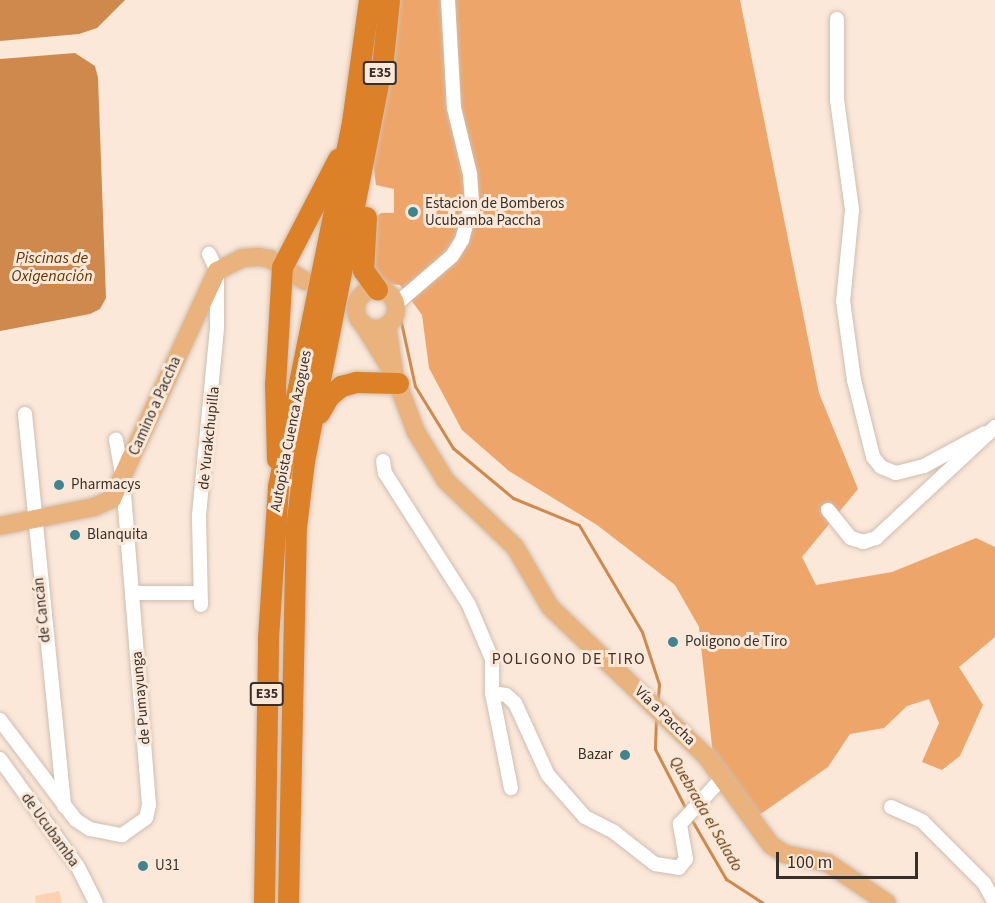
<!DOCTYPE html>
<html>
<head>
<meta charset="utf-8">
<style>
  body { margin:0 }
  #map { position:relative; width:995px; height:903px; overflow:hidden; background:#fbe8d9; font-family:"Source Sans 3",sans-serif }
  div>[style] { position:absolute }
  [style*='--x'] { left:calc(var(--x)*1px); top:calc(var(--y)*1px); width:calc(var(--w)*1px); rotate:calc(var(--a)*1deg) }
  .green>* { inset:0; background:#fed2b0 }
  .forest>* { inset:0; background:#eea569 }
  .water>* { inset:0; background:#d0894d }
  .stream>* { height:3px; margin:-1.5px; padding:0 1.5px; transform-origin:1.5px; border-radius:1.5px; background:#d0894d }
  .roads { filter:drop-shadow(0 0 2px #d0beb0) drop-shadow(0 0 2px #d0beb0) }
  .minor>* { height:14px; margin:-7px; padding:0 7px; transform-origin:7px; border-radius:7px; background:#fff }
  .major>* { height:18px; margin:-9px; padding:0 9px; transform-origin:9px; border-radius:9px; background:#eab37d }
  .major>.ring { margin:-9px; padding:0; box-sizing:content-box; background:none; border:18px solid #eab37d; border-radius:50% }
  .highway>* { height:21px; margin:-10.5px; padding:0 10.5px; transform-origin:10.5px; border-radius:10.5px; background:#dc8127 }
  .dots>* { width:16px; height:16px; translate:-50% -50%; box-sizing:border-box; border:3px solid #fbe8d9; border-radius:50% }
  span { translate:-50% -50%; white-space:nowrap; text-align:center; line-height:1.15; -webkit-text-stroke:6px #fbe8d9; paint-order:stroke }
  .shield-label span { padding:2px 4px; background:#fbe8d9; border:2px solid; border-radius:4px; -webkit-text-stroke-width:0 }
  .shield-label { font-size:14px; color:#37302a; font-weight:700 }
  .poi-label { font-size:15px; color:#37302a }
  .left { translate:0 -50%; text-align:left }
  .right { translate:-100% -50%; text-align:right }
  .street-label { font-size:15px; color:#37302a }
  .water-label { font-size:16px; color:#633503; font-style:italic }
  .neighbourhood-label { font-size:16px; color:#413227; letter-spacing:1.5px }
  .scale { position:absolute; left:776px; top:852px; width:142px; height:27px; box-sizing:border-box; border:3px solid #37302a; border-top:0; padding-left:8px; font-size:18px; line-height:21px; white-space:nowrap; color:#37302a; -webkit-text-stroke:4px #fbe8d9; paint-order:stroke }
</style>
</head>
<body>
<div id="map">
  <div class="green">
    <div style="clip-path:polygon(59px 891px,62px 903px,36px 903px,35px 896px)"></div>
  </div>
  <div class="forest">
    <div style="clip-path:polygon(391px 0,740px 0,819px 393px,858px 489px,802px 557px,816px 585px,892px 572px,976px 538px,995px 547px,995px 637px,959px 667px,983px 705px,960px 756px,942px 770px,922px 762px,939px 723px,929px 699px,907px 706px,884px 728px,850px 734px,828px 767px,759px 815px,713px 755px,699px 627px,675px 585px,597px 525px,509px 471px,462px 430px,429px 368px,422px 315px,400px 285px,380px 283px,369px 259px,375px 218px,381px 213px,394px 213px,394px 189px,376px 185px,373px 162px)"></div>
  </div>
  <div class="water">
    <div style="clip-path:polygon(0 0,125px 0,97px 28px,79px 34px,0 41px)"></div>
    <div style="clip-path:polygon(75px 53px,95px 66px,98px 78px,106px 298px,100px 309px,90px 314px,0 331px,0 59px)"></div>
  </div>
  <div class="stream">
    <div style="--x:401;--y:322;--w:66;--a:77.7"></div>
    <div style="--x:415;--y:386;--w:73;--a:58.5"></div>
    <div style="--x:453;--y:448;--w:78;--a:39.8"></div>
    <div style="--x:513;--y:498;--w:71;--a:22.2"></div>
    <div style="--x:579;--y:525;--w:124;--a:59.5"></div>
    <div style="--x:642;--y:632;--w:55;--a:71.9"></div>
    <div style="--x:659;--y:684;--w:15;--a:94"></div>
    <div style="--x:656;--y:718;--w:31;--a:92"></div>
    <div style="--x:655;--y:749;--w:70;--a:62.7"></div>
    <div style="--x:690;--y:817;--w:72;--a:59.9"></div>
    <div style="--x:726;--y:879;--w:44;--a:33"></div>
  </div>
  <div class="roads">
    <div class="minor">
      <div style="--x:837;--y:19;--w:81;--a:90"></div>
      <div style="--x:837;--y:100;--w:111;--a:82.2"></div>
      <div style="--x:852;--y:210;--w:91;--a:95.6"></div>
      <div style="--x:843;--y:301;--w:80;--a:82.1"></div>
      <div style="--x:854;--y:380;--w:79;--a:76.1"></div>
      <div style="--x:873;--y:457;--w:13;--a:51"></div>
      <div style="--x:881;--y:467;--w:16;--a:22"></div>
      <div style="--x:896;--y:473;--w:29;--a:-14"></div>
      <div style="--x:924;--y:466;--w:69;--a:-28.4"></div>
      <div style="--x:395;--y:305;--w:75;--a:-40.7"></div>
      <div style="--x:452;--y:256;--w:19;--a:-58"></div>
      <div style="--x:462;--y:240;--w:39;--a:-75"></div>
      <div style="--x:472;--y:202;--w:28;--a:-94"></div>
      <div style="--x:470;--y:174;--w:68;--a:-103.6"></div>
      <div style="--x:454;--y:108;--w:108;--a:-93.2"></div>
      <div style="--x:25;--y:414;--w:394;--a:84.3"></div>
      <div style="--x:383;--y:461;--w:12;--a:81"></div>
      <div style="--x:385;--y:473;--w:156;--a:57.5"></div>
      <div style="--x:469;--y:605;--w:59;--a:66.9"></div>
      <div style="--x:492;--y:659;--w:34;--a:90"></div>
      <div style="--x:492;--y:693;--w:14;--a:8"></div>
      <div style="--x:506;--y:695;--w:12;--a:42"></div>
      <div style="--x:515;--y:703;--w:79;--a:65.4"></div>
      <div style="--x:548;--y:775;--w:56;--a:48.6"></div>
      <div style="--x:585;--y:817;--w:33;--a:27"></div>
      <div style="--x:614;--y:832;--w:52;--a:38"></div>
      <div style="--x:655;--y:864;--w:24;--a:9"></div>
      <div style="--x:679;--y:868;--w:11;--a:-52"></div>
      <div style="--x:686;--y:859;--w:36;--a:-100"></div>
      <div style="--x:680;--y:824;--w:64;--a:-47.5"></div>
      <div style="--x:828;--y:510;--w:36;--a:51"></div>
      <div style="--x:851;--y:538;--w:13;--a:18"></div>
      <div style="--x:863;--y:542;--w:14;--a:-17"></div>
      <div style="--x:876;--y:538;--w:163;--a:-43"></div>
      <div style="--x:132;--y:593;--w:60;--a:0"></div>
      <div style="--x:201;--y:605;--w:90;--a:-91.3"></div>
      <div style="--x:199;--y:515;--w:189;--a:-84.5"></div>
      <div style="--x:217;--y:327;--w:56;--a:-90"></div>
      <div style="--x:217;--y:271;--w:19;--a:-115"></div>
      <div style="--x:492;--y:693;--w:97;--a:78.7"></div>
      <div style="--x:0;--y:720;--w:126;--a:52.8"></div>
      <div style="--x:76;--y:820;--w:17;--a:33"></div>
      <div style="--x:90;--y:829;--w:33;--a:11"></div>
      <div style="--x:122;--y:835;--w:29;--a:-35"></div>
      <div style="--x:146;--y:818;--w:13;--a:-77"></div>
      <div style="--x:149;--y:805;--w:326;--a:-94.6"></div>
      <div style="--x:123;--y:480;--w:41;--a:-99.9"></div>
      <div style="--x:0;--y:759;--w:133;--a:54.2"></div>
      <div style="--x:78;--y:867;--w:40;--a:63.4"></div>
      <div style="--x:891;--y:807;--w:34;--a:24"></div>
      <div style="--x:922;--y:821;--w:88;--a:45"></div>
      <div style="--x:984;--y:883;--w:23;--a:61"></div>
    </div>
    <div class="major">
      <div class="ring" style="left:356px;top:289px;width:22px;height:22px"></div>
      <div style="--x:363;--y:324;--w:59;--a:58.2"></div>
      <div style="--x:394;--y:374;--w:62;--a:69.2"></div>
      <div style="--x:416;--y:432;--w:57;--a:58.5"></div>
      <div style="--x:446;--y:481;--w:95;--a:43.7"></div>
      <div style="--x:515;--y:547;--w:69;--a:59.7"></div>
      <div style="--x:550;--y:607;--w:216;--a:43.7"></div>
      <div style="--x:706;--y:756;--w:110;--a:53.9"></div>
      <div style="--x:771;--y:845;--w:17;--a:33"></div>
      <div style="--x:785;--y:854;--w:44;--a:11.8"></div>
      <div style="--x:828;--y:863;--w:71;--a:34.1"></div>
      <div style="--x:387;--y:325;--w:48;--a:81.5"></div>
      <div style="--x:0;--y:526;--w:96;--a:-11.4"></div>
      <div style="--x:94;--y:507;--w:20;--a:-24"></div>
      <div style="--x:112;--y:499;--w:251;--a:-65.3"></div>
      <div style="--x:217;--y:271;--w:28;--a:-27"></div>
      <div style="--x:242;--y:258;--w:17;--a:-3"></div>
      <div style="--x:259;--y:257;--w:11;--a:10"></div>
      <div style="--x:270;--y:259;--w:41;--a:32.2"></div>
    </div>
    <div class="highway">
      <div style="--x:366;--y:217;--w:53;--a:93.2"></div>
      <div style="--x:363;--y:270;--w:24;--a:54"></div>
      <div style="--x:319;--y:413;--w:20;--a:-60"></div>
      <div style="--x:329;--y:396;--w:16;--a:-40"></div>
      <div style="--x:341;--y:386;--w:16;--a:-15"></div>
      <div style="--x:356;--y:382;--w:42;--a:1.4"></div>
      <div style="--x:277;--y:459;--w:74;--a:-91.5"></div>
      <div style="--x:275;--y:385;--w:118;--a:-86.6"></div>
      <div style="--x:282;--y:267;--w:122;--a:-62.6"></div>
      <div style="--x:264;--y:903;--w:265;--a:-89.1"></div>
      <div style="--x:268;--y:638;--w:152;--a:-86.2"></div>
      <div style="--x:278;--y:486;--w:371;--a:-78.5"></div>
      <div style="--x:352;--y:122;--w:123;--a:-82.1"></div>
      <div style="--x:288;--y:903;--w:376;--a:-88.8"></div>
      <div style="--x:296;--y:527;--w:66;--a:-83.1"></div>
      <div style="--x:304;--y:461;--w:411;--a:-78.9"></div>
      <div style="--x:383;--y:58;--w:58;--a:-84.1"></div>
    </div>
  </div>
  <div class="dots">
    <div style="left:413px;top:212px;background:#3f8590"></div>
    <div style="left:59px;top:485px;background:#3f8590"></div>
    <div style="left:75px;top:535px;background:#3f8590"></div>
    <div style="left:673px;top:642px;background:#3f8590"></div>
    <div style="left:625px;top:755px;background:#3f8590"></div>
    <div style="left:143px;top:866px;background:#3f8590"></div>
  </div>
  <div class="shield-label">
    <span style="left:380px;top:73px">E35</span>
    <span style="left:267px;top:694px">E35</span>
  </div>
  <div class="poi-label">
    <span class="left" style="left:425px;top:212px">Estacion de Bomberos<br>Ucubamba Paccha</span>
    <span class="left" style="left:71px;top:485px">Pharmacys</span>
    <span class="left" style="left:87px;top:535px">Blanquita</span>
    <span class="left" style="left:685px;top:642px">Poligono de Tiro</span>
    <span class="right" style="left:613px;top:755px">Bazar</span>
    <span class="left" style="left:155px;top:866px">U31</span>
  </div>
  <div class="street-label">
    <span style="left:155px;top:406px;rotate:-66deg">Camino a Paccha</span>
    <span style="left:291px;top:431px;rotate:-79deg">Autopista Cuenca Azogues</span>
    <span style="left:209px;top:438px;rotate:-84deg">de Yurakchupilla</span>
    <span style="left:42px;top:610px;rotate:-96deg">de Cancán</span>
    <span style="left:141px;top:698px;rotate:-95deg">de Pumayunga</span>
    <span style="left:665px;top:716px;rotate:44deg">Vía a Paccha</span>
    <span style="left:50px;top:830px;rotate:54deg">de Ucubamba</span>
  </div>
  <div class="water-label">
    <span style="left:52px;top:267px">Piscinas de<br>Oxigenación</span>
    <span style="left:706px;top:814px;rotate:60deg">Quebrada el Salado</span>
  </div>
  <div class="neighbourhood-label">
    <span style="left:569px;top:659px">POLIGONO DE TIRO</span>
  </div>
  <div class="scale">100 m</div>
</div>
</body>
</html>
